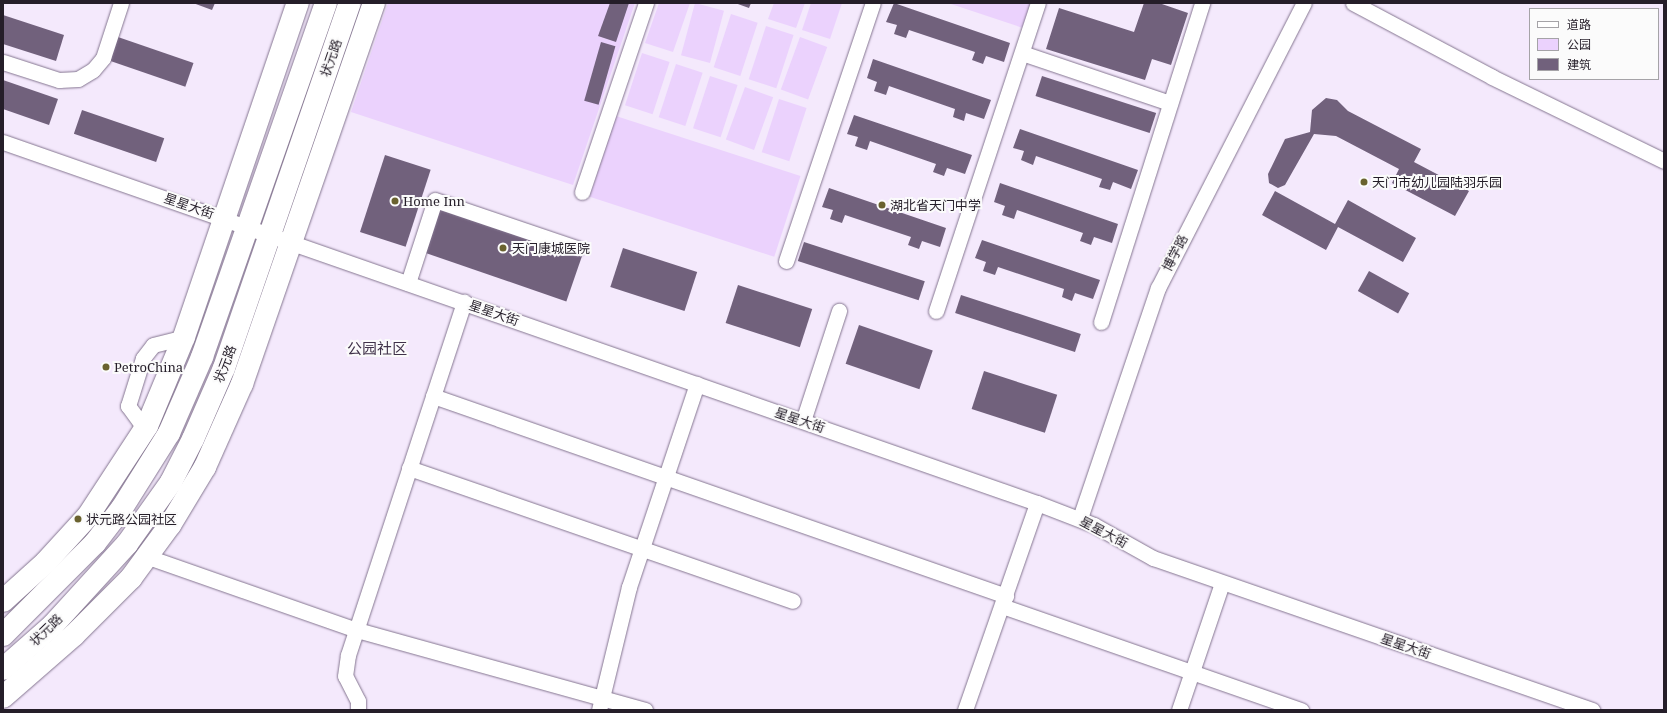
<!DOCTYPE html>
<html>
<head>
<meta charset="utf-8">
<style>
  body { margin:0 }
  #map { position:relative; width:1667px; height:713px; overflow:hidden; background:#f4e9fc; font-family:"Noto Serif","Noto Sans SC",serif }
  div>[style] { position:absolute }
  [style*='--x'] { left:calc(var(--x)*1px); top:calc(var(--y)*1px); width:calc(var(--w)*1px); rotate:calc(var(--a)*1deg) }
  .green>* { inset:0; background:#ebd2fd; transform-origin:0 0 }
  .building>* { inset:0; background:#71617c; transform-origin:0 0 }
  .roads { filter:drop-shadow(0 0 1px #847590) drop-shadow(0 0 1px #847590) }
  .minor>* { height:15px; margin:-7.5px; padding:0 7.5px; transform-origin:7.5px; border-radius:7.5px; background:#fff }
  .highway>* { height:22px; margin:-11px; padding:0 11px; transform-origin:11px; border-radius:11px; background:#fff }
  .dots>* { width:11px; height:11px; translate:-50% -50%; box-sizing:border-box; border:2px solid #fbfbfb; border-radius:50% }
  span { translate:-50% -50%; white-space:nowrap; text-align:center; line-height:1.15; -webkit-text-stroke:4px #fbfbfb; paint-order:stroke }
  .street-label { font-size:13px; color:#251e29 }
  .poi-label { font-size:13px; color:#251e29 }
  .left { translate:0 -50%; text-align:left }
  .quarter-label { font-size:15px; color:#40324a }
  .frame { position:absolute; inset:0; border:4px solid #251e29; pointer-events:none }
  .legend { position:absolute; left:1529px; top:8px; width:130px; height:72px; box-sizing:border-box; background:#fbfbfb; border:1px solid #a5a3a7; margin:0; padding:5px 7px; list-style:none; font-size:12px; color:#251e29 }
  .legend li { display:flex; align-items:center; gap:8px; height:20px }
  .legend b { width:20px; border:1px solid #a5a3a7 }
</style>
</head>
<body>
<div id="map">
  <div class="green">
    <div style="clip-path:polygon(388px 3px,635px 3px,573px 185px,351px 112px)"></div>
    <div style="clip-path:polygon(659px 3px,690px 3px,673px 52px,645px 43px)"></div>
    <div style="left:695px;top:3px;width:30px;height:54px;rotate:15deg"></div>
    <div style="clip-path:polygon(774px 3px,805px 3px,796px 28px,768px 19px)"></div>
    <div style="clip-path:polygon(811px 3px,842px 3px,830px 39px,802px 30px)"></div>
    <div style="clip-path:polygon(948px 3px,1033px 3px,1026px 29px)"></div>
    <div style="left:731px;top:14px;width:28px;height:56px;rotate:18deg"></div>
    <div style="left:766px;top:26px;width:29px;height:56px;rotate:18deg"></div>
    <div style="left:800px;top:37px;width:29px;height:56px;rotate:20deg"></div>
    <div style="left:642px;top:53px;width:29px;height:55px;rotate:18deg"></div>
    <div style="left:676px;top:64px;width:28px;height:56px;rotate:18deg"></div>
    <div style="left:710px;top:76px;width:29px;height:55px;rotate:18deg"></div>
    <div style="left:745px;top:87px;width:30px;height:56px;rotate:20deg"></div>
    <div style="left:779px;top:99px;width:29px;height:56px;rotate:18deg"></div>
    <div style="left:616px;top:116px;width:194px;height:85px;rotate:18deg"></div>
  </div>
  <div class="building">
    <div style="clip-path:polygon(193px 3px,215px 3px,212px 10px)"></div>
    <div style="clip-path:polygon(610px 3px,629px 3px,616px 42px,598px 36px)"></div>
    <div style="clip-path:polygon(735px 3px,751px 3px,749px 8px)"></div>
    <div style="clip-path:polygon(894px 3px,1010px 43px,1004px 62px,986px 56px,983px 64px,972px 60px,975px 52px,909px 30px,906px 38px,894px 34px,897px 25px,886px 22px)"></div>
    <div style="clip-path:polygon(1144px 3px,1159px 3px,1188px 13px,1171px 65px,1152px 59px,1145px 80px,1046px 49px,1059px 8px,1134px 32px)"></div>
    <div style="clip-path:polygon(3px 15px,64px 35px,56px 61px,3px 44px)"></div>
    <div style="left:115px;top:36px;width:83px;height:25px;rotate:19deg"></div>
    <div style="left:601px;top:42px;width:15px;height:61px;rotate:16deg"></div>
    <div style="clip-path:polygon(873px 59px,991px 100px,984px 119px,966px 113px,964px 121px,953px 117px,955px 109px,889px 86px,886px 95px,874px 91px,877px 82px,867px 78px)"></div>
    <div style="left:1042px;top:76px;width:120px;height:21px;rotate:18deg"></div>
    <div style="clip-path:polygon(3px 80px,58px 99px,49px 125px,3px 109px)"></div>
    <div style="clip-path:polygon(1326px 98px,1337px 100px,1348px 111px,1421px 149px,1414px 162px,1469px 191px,1455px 216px,1392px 183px,1399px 169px,1336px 136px,1314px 134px,1285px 185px,1278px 188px,1269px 183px,1268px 174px,1285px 139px,1310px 132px,1312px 110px)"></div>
    <div style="left:82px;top:110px;width:87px;height:25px;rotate:19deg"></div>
    <div style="clip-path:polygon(854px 115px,972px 155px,965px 174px,947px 168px,944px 176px,933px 172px,936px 164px,870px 141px,867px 150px,855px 146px,858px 137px,847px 134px)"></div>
    <div style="clip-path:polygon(1020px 129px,1138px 170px,1131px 189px,1113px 182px,1110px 190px,1099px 187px,1102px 179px,1036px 156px,1033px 165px,1021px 160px,1024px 151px,1013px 148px)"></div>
    <div style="left:385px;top:155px;width:48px;height:81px;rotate:18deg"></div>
    <div style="clip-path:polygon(1000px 183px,1118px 224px,1112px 243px,1094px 237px,1091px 245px,1080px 241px,1083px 233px,1017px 210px,1014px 219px,1002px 215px,1005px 206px,994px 202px)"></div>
    <div style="clip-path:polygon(829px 188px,946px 228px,940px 247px,922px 241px,919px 249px,908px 245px,911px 237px,845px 215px,842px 223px,830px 219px,833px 210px,822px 207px)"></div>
    <div style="clip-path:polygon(1275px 191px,1335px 224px,1348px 200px,1416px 238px,1403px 262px,1338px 227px,1326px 250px,1262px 215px)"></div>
    <div style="left:437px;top:204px;width:154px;height:50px;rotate:19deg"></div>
    <div style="clip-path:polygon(982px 240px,1100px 280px,1093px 299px,1075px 293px,1072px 301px,1062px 297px,1064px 289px,998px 267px,995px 275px,983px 271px,986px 262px,975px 258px)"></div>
    <div style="left:804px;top:242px;width:127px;height:20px;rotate:18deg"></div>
    <div style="left:623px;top:248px;width:78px;height:41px;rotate:18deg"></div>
    <div style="left:1369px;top:271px;width:46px;height:23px;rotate:29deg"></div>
    <div style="left:738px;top:285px;width:78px;height:40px;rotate:18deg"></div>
    <div style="left:961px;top:295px;width:126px;height:19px;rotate:18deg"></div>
    <div style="left:859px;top:325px;width:78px;height:41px;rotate:19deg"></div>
    <div style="left:984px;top:371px;width:77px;height:40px;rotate:18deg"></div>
  </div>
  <div class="roads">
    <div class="minor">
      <div style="--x:1353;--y:3;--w:157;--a:28"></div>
      <div style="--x:1492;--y:77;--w:191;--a:26"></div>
      <div style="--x:1022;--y:53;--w:156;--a:18.7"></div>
      <div style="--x:3;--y:62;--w:59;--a:17.8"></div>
      <div style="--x:59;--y:80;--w:19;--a:-3"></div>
      <div style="--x:78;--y:79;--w:17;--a:-31"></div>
      <div style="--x:93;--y:70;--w:16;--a:-50"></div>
      <div style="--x:103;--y:58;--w:58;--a:-71.9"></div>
      <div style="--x:3;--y:142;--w:1095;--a:19.25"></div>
      <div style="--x:1037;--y:503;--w:61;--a:21.1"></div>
      <div style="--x:1094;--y:525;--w:68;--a:29.2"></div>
      <div style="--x:1153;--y:558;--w:465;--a:19.1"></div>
      <div style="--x:582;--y:192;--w:200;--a:-71.3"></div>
      <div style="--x:786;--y:261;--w:272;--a:-71.4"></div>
      <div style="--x:408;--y:283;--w:87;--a:-72"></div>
      <div style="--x:435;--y:200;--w:150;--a:18.7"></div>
      <div style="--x:936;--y:311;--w:324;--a:-71.7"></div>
      <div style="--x:1101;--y:322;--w:335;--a:-72.4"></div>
      <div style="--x:433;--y:396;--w:607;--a:19.24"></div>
      <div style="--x:803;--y:421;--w:116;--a:-71.9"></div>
      <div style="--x:145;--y:429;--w:29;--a:-126"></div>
      <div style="--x:128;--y:406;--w:50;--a:-72.6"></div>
      <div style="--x:143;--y:358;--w:16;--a:-52"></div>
      <div style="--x:153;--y:345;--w:32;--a:-14"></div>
      <div style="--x:409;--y:468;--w:406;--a:19.1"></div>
      <div style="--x:1080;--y:518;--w:243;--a:-71.3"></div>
      <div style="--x:1158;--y:288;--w:320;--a:-62.9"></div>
      <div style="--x:148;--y:557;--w:221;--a:19.3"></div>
      <div style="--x:357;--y:630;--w:299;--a:15.5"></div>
      <div style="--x:1002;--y:606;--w:317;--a:19.2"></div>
      <div style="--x:358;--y:710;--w:9;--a:-90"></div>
      <div style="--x:358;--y:701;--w:28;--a:-117"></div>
      <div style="--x:345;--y:676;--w:21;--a:-82"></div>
      <div style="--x:348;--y:655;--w:372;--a:-71.8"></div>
      <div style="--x:599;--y:710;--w:127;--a:-76.3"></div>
      <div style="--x:629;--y:587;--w:214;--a:-71.5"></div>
      <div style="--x:965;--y:710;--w:219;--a:-70.8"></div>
      <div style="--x:1179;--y:710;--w:134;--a:-71.3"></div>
    </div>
    <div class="highway">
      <div style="--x:3;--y:601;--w:58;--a:-42.2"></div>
      <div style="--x:46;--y:562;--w:62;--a:-47.6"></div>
      <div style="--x:88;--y:516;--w:108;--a:-56.8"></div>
      <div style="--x:147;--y:426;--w:96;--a:-67.4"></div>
      <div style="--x:184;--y:337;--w:353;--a:-71.2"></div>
      <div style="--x:3;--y:635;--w:130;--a:-45"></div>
      <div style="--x:95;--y:543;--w:44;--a:-52.4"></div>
      <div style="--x:122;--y:508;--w:89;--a:-57.9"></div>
      <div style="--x:169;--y:433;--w:83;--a:-66.5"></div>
      <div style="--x:202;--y:357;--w:375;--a:-70.7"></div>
      <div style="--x:3;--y:669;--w:67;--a:-41.3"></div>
      <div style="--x:53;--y:625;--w:110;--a:-47.6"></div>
      <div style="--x:127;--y:544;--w:76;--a:-54.6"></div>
      <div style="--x:171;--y:482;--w:48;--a:-62.9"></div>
      <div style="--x:193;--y:439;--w:77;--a:-66.4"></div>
      <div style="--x:224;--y:368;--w:386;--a:-71"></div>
      <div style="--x:3;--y:697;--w:94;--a:-41.1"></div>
      <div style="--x:74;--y:635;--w:81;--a:-45"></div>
      <div style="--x:131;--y:578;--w:66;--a:-53.7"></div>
      <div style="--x:170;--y:525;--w:68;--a:-58.9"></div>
      <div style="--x:205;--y:467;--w:91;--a:-66"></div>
      <div style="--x:242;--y:384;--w:403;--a:-70.9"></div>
    </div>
  </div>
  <div class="dots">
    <div style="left:1364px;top:182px;background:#6a622f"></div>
    <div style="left:395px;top:201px;background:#6a622f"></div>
    <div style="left:882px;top:205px;background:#6a622f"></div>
    <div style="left:503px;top:248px;background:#6a622f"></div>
    <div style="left:106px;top:367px;background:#6a622f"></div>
    <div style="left:78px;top:519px;background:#6a622f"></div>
  </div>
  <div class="street-label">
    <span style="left:331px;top:58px;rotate:-71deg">状元路</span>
    <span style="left:189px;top:206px;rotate:19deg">星星大街</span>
    <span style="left:1175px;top:253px;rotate:-63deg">博学路</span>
    <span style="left:494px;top:313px;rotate:19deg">星星大街</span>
    <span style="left:225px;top:364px;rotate:-69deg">状元路</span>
    <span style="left:800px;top:420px;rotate:19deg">星星大街</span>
    <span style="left:1104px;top:532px;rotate:28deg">星星大街</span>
    <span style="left:46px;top:630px;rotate:-44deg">状元路</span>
    <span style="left:1406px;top:646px;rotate:19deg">星星大街</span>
  </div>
  <div class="poi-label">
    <span class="left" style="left:1372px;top:182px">天门市幼儿园陆羽乐园</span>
    <span class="left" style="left:403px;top:201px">Home Inn</span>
    <span class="left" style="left:890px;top:205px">湖北省天门中学</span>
    <span class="left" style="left:512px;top:248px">天门康城医院</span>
    <span class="left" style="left:114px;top:367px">PetroChina</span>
    <span class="left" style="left:86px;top:519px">状元路公园社区</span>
  </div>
  <div class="quarter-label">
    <span style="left:377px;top:349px">公园社区</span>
  </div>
  <div class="frame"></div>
  <ul class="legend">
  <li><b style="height:5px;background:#fff"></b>道路</li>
  <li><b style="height:11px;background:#ebd2fd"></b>公园</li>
  <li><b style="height:11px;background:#71617c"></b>建筑</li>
  </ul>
</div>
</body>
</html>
